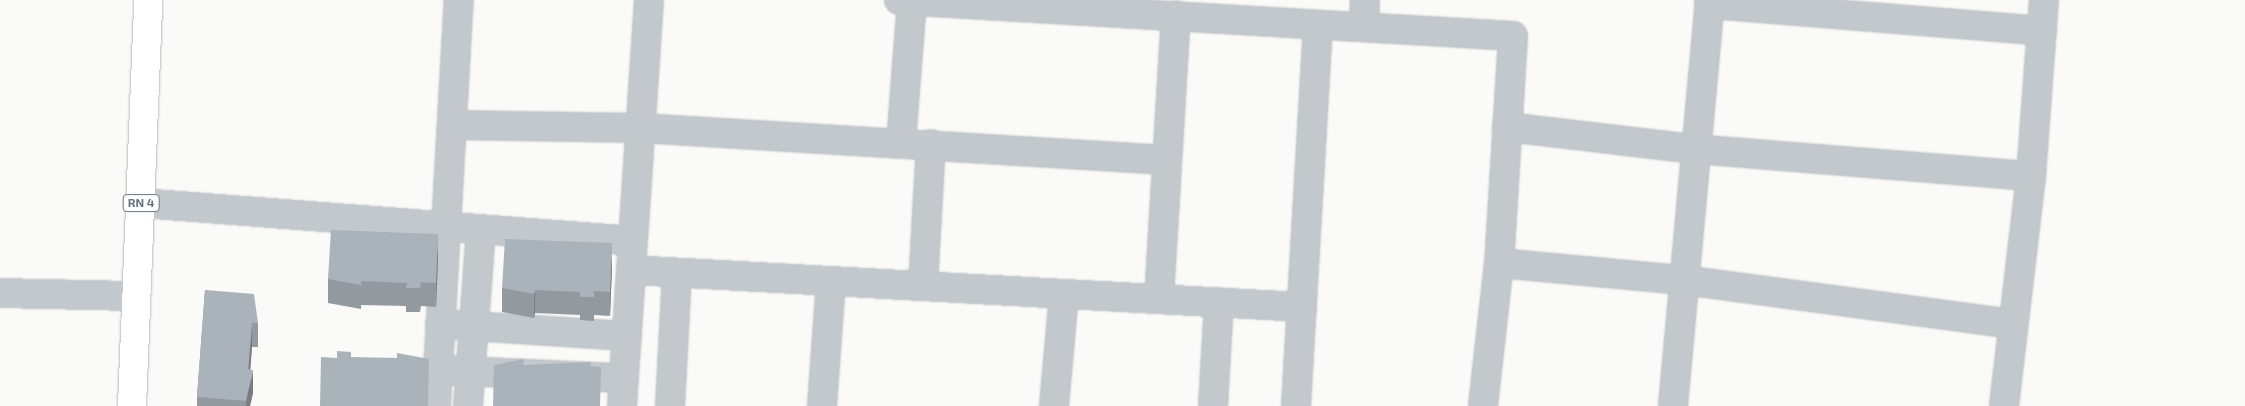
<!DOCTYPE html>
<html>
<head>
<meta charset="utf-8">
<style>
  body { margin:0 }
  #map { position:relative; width:2245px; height:406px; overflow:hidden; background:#fafaf8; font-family:"Exo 2",sans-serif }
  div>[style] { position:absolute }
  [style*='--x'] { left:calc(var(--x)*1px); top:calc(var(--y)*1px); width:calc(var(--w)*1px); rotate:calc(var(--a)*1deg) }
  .roads { filter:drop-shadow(0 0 1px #b5babe) drop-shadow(0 0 1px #b5babe) }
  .minor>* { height:28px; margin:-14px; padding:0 14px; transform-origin:14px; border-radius:14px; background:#c3c8cc }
  .major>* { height:28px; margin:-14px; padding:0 14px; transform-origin:14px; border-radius:14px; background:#fff }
  .wall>* { inset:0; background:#929a9f }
  .shaded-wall>* { inset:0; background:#777d82 }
  .building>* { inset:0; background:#aab3b9 }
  span { translate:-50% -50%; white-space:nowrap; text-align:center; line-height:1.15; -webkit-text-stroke:5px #fff; paint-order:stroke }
  .shield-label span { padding:1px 4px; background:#fff; border:1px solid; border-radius:4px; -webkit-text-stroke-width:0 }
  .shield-label { font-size:12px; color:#657683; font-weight:700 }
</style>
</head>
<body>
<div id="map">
  <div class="roads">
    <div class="minor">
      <div style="--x:899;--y:0;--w:615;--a:3.36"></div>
      <div style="--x:1513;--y:36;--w:227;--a:93.5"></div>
      <div style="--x:1499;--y:263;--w:144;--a:96.4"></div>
      <div style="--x:1709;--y:4;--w:334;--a:4.6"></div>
      <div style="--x:1364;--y:25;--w:25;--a:-88"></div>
      <div style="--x:452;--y:125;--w:188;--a:0.9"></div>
      <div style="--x:640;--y:128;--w:528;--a:3.47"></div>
      <div style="--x:1507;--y:127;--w:188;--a:6.7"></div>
      <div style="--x:1694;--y:149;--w:338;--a:4.6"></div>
      <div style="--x:901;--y:143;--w:143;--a:-85.6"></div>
      <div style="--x:141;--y:203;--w:493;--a:4.4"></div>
      <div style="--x:1499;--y:263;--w:185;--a:5.3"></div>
      <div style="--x:1683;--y:280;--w:333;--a:7.6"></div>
      <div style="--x:631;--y:270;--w:672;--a:3.16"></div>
      <div style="--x:923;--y:286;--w:142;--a:-86.8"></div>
      <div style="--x:0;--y:293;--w:134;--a:1.3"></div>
      <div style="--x:1159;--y:299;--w:284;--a:-86.6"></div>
      <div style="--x:440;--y:324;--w:187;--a:3.7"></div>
      <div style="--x:438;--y:370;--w:186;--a:2.5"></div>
      <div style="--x:436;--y:406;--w:407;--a:-86.8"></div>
      <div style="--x:468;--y:406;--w:176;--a:-85.8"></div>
      <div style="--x:622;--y:406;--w:407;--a:-86.2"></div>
      <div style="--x:670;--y:406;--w:133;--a:-87"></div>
      <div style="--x:822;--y:406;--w:125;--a:-85.9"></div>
      <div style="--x:1054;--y:406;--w:112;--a:-84.9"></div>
      <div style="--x:1213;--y:406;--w:104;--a:-86.7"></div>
      <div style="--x:1296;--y:406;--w:379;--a:-86.7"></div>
      <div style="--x:1673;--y:406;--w:408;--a:-84.8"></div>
      <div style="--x:2004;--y:406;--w:232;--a:-83.3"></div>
      <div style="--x:2031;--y:176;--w:176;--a:-85.8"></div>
    </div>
    <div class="major">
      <div style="--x:132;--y:406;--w:406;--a:-87.7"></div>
    </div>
  </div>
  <div class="wall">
    <div style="clip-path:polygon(438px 258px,436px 307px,421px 306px,420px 312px,406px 312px,406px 306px,361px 305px,361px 309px,328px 303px,328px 279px)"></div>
    <div style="clip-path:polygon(612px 267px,610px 316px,594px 315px,594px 321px,580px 320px,580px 315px,535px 313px,534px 318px,502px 312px,502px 288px)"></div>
    <div style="clip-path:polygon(205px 290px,258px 323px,258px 347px,252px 347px,250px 369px,253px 393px,250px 406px,197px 406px,197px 397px)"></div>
  </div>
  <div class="shaded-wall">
    <div style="clip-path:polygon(438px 234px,438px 258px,436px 307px,436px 283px)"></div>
    <div style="clip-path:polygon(612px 243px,612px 267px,610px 316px,610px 292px)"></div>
    <div style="clip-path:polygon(535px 290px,535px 313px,534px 318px,534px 294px)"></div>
    <div style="clip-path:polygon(252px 323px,252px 347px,249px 388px,253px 370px,253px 393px,250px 406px,246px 406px)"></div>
  </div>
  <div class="building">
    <div style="clip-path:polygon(331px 230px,438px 234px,436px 283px,421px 282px,420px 288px,406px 288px,407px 283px,361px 281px,361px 285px,328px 279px)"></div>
    <div style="clip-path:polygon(505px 239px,612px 243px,610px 292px,594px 291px,594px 297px,580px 297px,580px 292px,535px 290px,534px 294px,502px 288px)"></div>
    <div style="clip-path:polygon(205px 290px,254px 294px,258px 323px,252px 323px,248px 369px,253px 370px,246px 401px,197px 397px)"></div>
    <div style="clip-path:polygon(337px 351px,351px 352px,351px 357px,397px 358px,397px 353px,429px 359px,428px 406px,320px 406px,321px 357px,337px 358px)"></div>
    <div style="clip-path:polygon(524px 359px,523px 365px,591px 362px,590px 366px,601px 367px,600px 406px,493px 406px,494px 365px)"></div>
  </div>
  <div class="shield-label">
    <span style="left:141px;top:203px">RN 4</span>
  </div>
</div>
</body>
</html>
